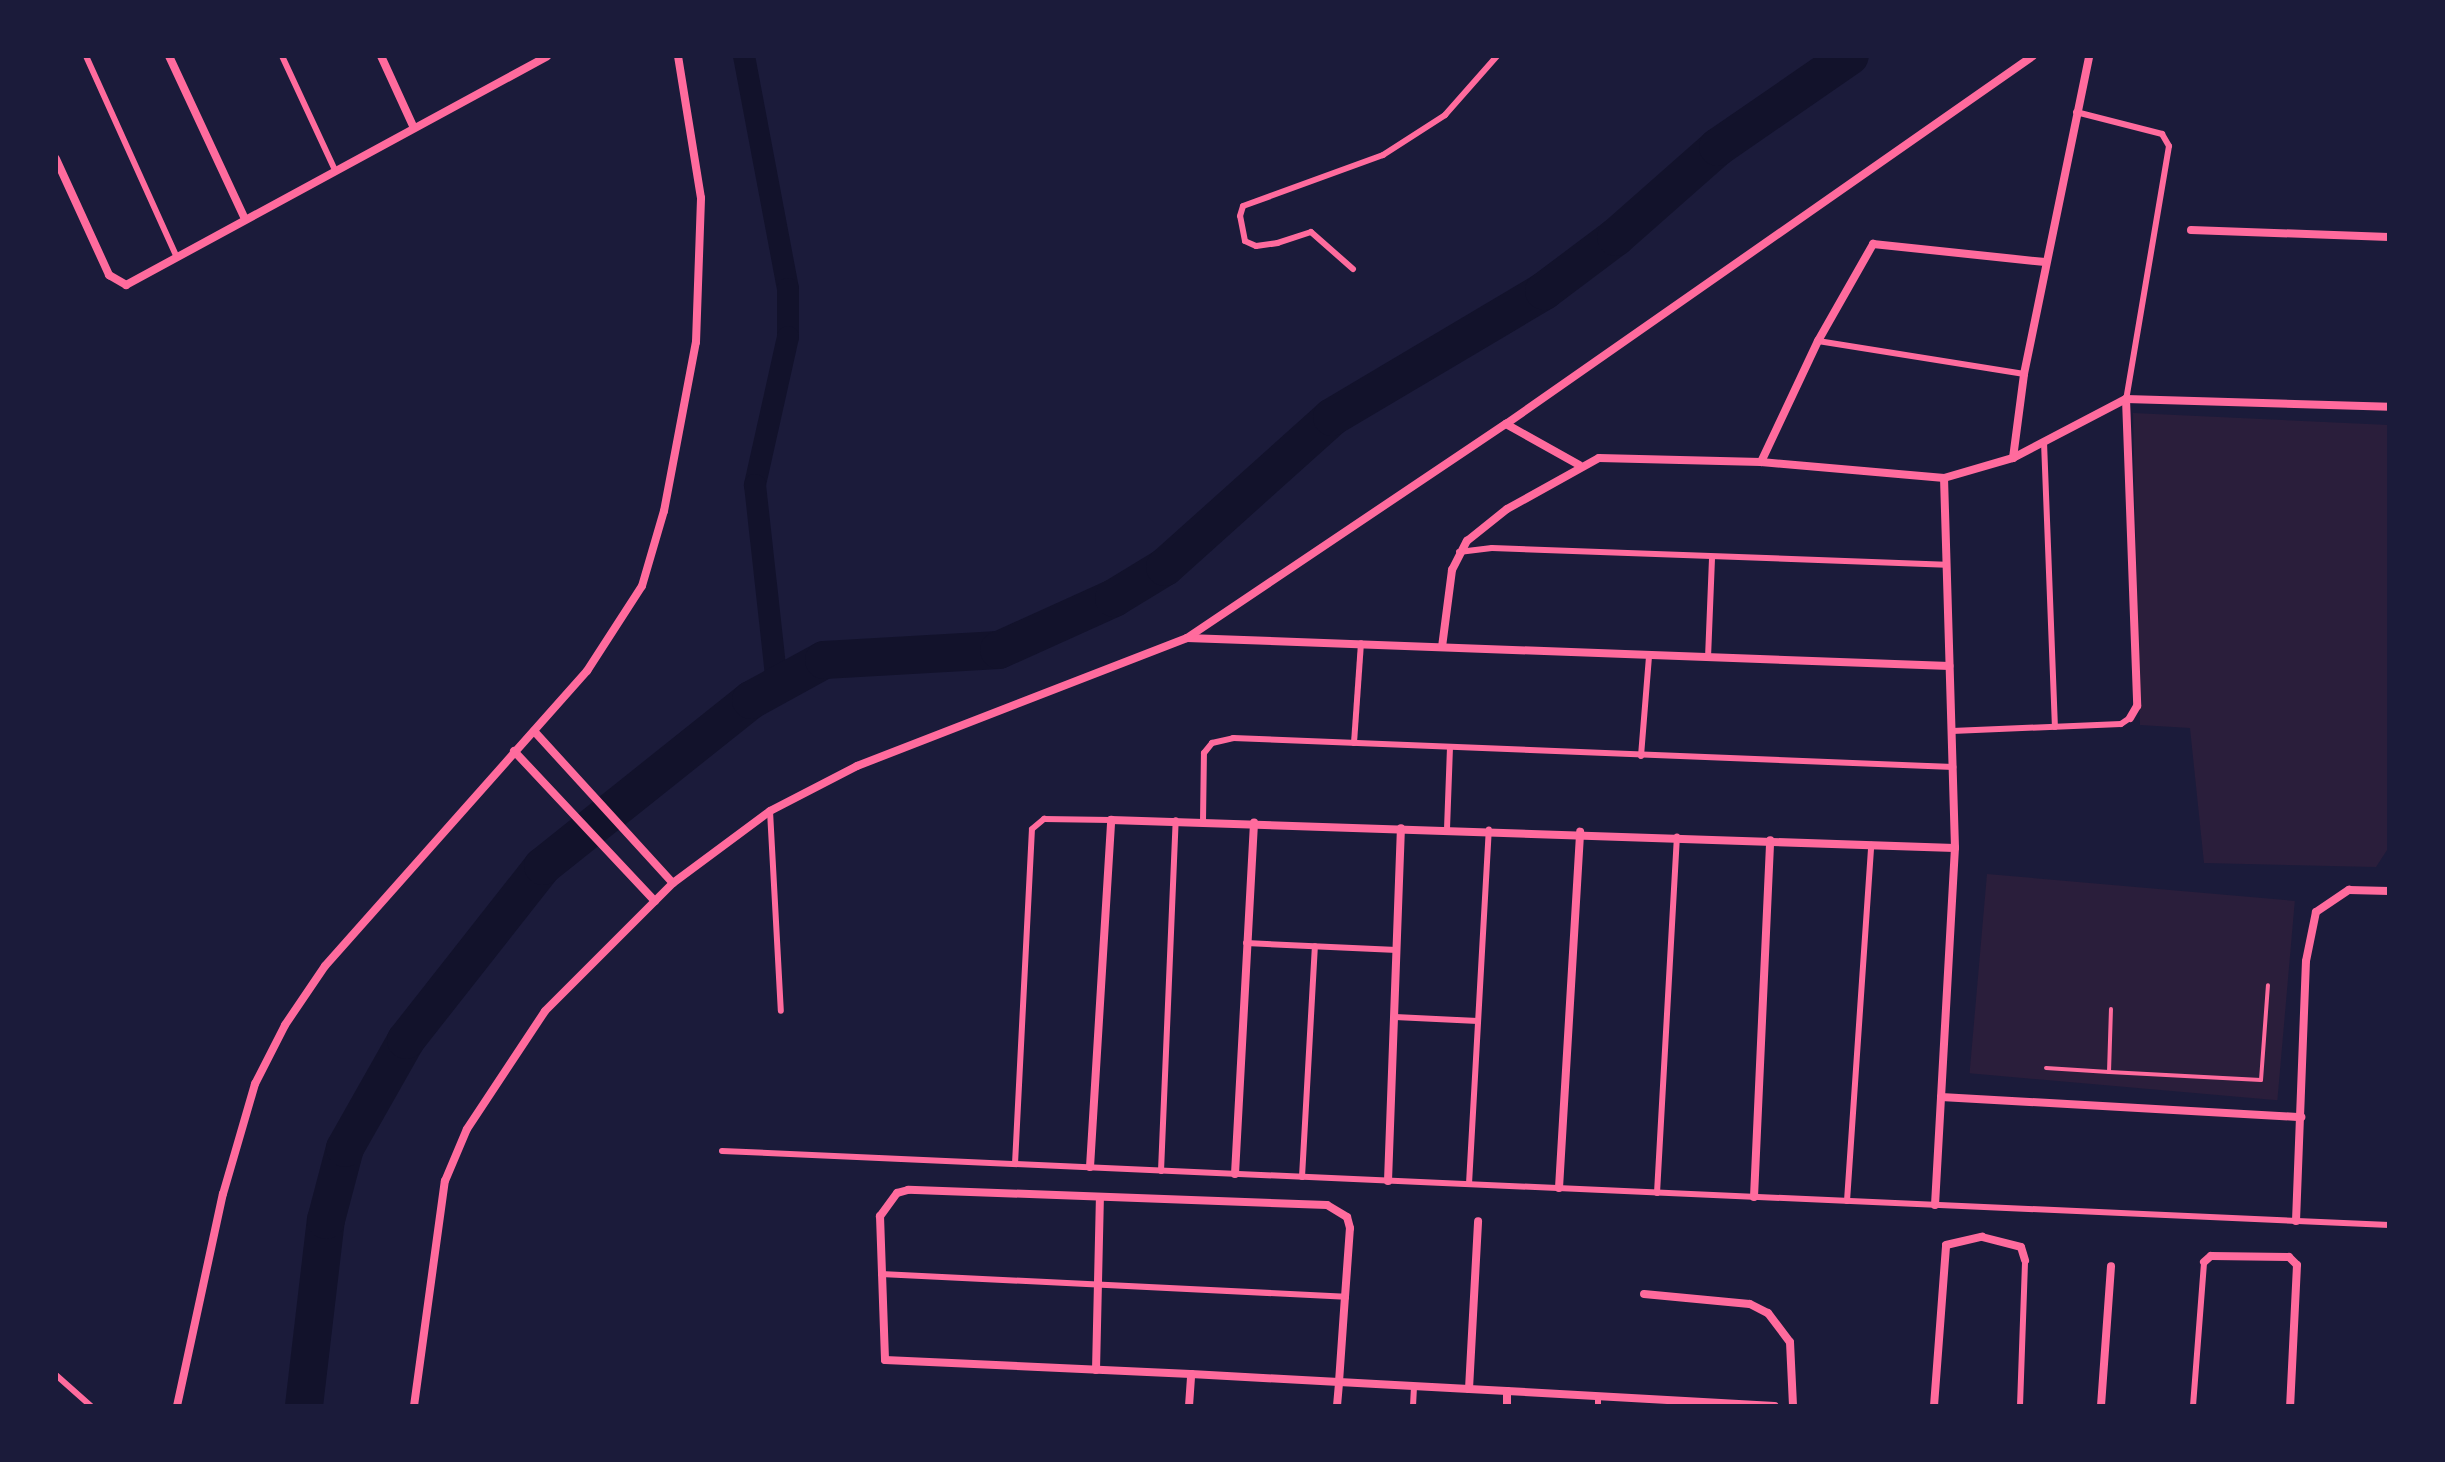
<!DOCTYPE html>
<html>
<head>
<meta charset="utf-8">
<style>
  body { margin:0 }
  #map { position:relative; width:2445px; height:1462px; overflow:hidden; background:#1b1b3a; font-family:Quicksand,sans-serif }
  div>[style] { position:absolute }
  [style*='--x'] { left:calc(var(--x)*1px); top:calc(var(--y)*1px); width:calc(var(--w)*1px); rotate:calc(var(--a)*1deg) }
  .green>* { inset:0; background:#2a1e3b; transform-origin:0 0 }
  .canal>* { height:22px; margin:-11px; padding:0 11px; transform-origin:11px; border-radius:11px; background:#12122b }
  .river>* { height:38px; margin:-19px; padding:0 19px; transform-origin:19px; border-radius:19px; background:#12122b }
  .path>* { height:4px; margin:-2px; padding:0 2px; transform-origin:2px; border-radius:2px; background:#ff6b9d }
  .service>* { height:6px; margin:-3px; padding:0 3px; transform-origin:3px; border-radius:3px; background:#ff6b9d }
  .minor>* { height:8px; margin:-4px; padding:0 4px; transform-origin:4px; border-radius:4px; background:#ff6b9d }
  span { translate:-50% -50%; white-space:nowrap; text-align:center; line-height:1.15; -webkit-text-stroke:8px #1b1b3a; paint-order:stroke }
  .frame { position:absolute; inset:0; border:58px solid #1b1b3a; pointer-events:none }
</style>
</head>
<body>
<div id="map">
  <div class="green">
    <div style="clip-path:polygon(2133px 413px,2389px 425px,2389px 847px,2376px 867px,2204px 863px,2190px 728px,2140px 725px)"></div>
    <div style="left:1987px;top:874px;width:309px;height:200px;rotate:5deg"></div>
  </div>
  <div class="canal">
    <div style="--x:744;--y:56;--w:237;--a:79.3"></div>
    <div style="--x:788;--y:289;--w:48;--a:90"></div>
    <div style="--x:788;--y:337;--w:152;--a:102.6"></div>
    <div style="--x:755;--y:485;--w:200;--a:83.7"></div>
  </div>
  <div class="river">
    <div style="--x:304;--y:1406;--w:187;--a:-83.3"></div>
    <div style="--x:326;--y:1220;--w:74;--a:-75.2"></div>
    <div style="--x:345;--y:1148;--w:124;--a:-60.5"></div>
    <div style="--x:406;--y:1040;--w:221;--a:-51.8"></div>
    <div style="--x:543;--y:866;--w:266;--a:-38.6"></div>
    <div style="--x:751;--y:700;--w:83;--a:-28.7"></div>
    <div style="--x:824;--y:660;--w:175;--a:-3.3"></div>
    <div style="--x:999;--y:650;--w:126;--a:-24.3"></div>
    <div style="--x:1114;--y:598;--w:60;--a:-31.3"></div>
    <div style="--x:1165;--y:567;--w:224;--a:-41.9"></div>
    <div style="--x:1332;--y:417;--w:247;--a:-30.7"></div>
    <div style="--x:1544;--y:291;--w:90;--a:-36.9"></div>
    <div style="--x:1616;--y:237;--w:136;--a:-41.4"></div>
    <div style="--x:1718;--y:147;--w:160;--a:-34.6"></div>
  </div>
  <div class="path">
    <div style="--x:2046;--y:1068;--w:63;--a:3.6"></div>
    <div style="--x:2109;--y:1072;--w:63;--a:-88.2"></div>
    <div style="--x:2109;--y:1072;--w:152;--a:3"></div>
    <div style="--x:2261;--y:1080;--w:95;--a:-85.8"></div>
  </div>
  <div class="service">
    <div style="--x:86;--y:56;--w:218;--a:65.7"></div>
    <div style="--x:282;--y:56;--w:123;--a:65.1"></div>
    <div style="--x:2076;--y:112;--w:89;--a:14.3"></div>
    <div style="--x:2162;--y:134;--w:14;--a:60"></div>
    <div style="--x:2169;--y:146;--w:257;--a:99.6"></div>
    <div style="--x:1353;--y:269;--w:56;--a:-138.6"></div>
    <div style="--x:1311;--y:232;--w:35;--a:162"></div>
    <div style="--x:1278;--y:243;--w:22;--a:172"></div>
    <div style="--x:1256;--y:246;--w:12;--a:-156"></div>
    <div style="--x:1245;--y:241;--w:25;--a:-101"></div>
    <div style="--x:1240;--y:216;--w:10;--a:-73"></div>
    <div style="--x:1243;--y:206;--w:149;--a:-20"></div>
    <div style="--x:1383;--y:155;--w:74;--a:-32.8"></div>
    <div style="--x:1445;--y:115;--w:79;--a:-48.6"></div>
    <div style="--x:1818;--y:341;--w:209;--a:9.1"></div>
    <div style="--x:2044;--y:442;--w:285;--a:87.8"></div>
    <div style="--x:1459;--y:552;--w:33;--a:-7"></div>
    <div style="--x:1492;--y:548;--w:454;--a:2.1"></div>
    <div style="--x:1708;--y:658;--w:101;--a:-87.7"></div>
    <div style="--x:1952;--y:731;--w:169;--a:-2.4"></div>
    <div style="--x:2121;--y:724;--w:11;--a:-34"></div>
    <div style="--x:1354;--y:743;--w:100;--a:-86"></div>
    <div style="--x:1641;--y:756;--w:100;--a:-85.4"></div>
    <div style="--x:770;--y:811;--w:200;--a:86.9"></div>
    <div style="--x:1203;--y:821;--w:68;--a:-89.2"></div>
    <div style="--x:1204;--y:753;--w:13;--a:-51"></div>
    <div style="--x:1212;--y:743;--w:22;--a:-13"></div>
    <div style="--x:1233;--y:738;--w:721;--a:2.31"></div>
    <div style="--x:1447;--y:829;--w:81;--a:-87.9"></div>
    <div style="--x:1246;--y:943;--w:151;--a:2.7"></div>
    <div style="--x:1395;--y:1017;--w:83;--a:2.8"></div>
    <div style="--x:722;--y:1151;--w:1669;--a:2.54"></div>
    <div style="--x:1015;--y:1164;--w:335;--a:-87.1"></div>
    <div style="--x:1032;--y:829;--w:16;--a:-40"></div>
    <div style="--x:1044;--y:819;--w:67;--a:0.9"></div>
    <div style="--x:1161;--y:1171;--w:351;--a:-87.6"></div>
    <div style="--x:1302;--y:1177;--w:231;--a:-86.8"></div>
    <div style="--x:1469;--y:1184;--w:355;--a:-86.8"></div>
    <div style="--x:1657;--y:1193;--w:357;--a:-86.8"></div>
    <div style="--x:1847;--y:1201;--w:357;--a:-86.1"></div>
    <div style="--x:881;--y:1274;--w:465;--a:2.8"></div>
    <div style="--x:56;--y:1375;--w:47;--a:41.5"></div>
    <div style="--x:1413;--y:1406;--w:19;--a:-87"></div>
    <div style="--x:1598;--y:1406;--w:9;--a:-90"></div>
    <div style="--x:2020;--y:1406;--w:146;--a:-88"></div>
    <div style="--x:2193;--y:1406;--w:144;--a:-85.6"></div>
  </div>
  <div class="minor">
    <div style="--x:169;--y:56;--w:178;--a:65"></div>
    <div style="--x:381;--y:56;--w:79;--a:65.4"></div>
    <div style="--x:56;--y:159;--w:128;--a:65.4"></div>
    <div style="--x:109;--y:275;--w:20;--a:30"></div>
    <div style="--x:126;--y:285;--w:479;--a:-28.5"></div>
    <div style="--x:2191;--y:230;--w:198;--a:2"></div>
    <div style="--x:2126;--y:399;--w:307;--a:87.9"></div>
    <div style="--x:2137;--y:706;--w:14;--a:120"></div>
    <div style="--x:1506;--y:424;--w:84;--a:29.3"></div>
    <div style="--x:2013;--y:458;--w:85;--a:-82.5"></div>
    <div style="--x:2024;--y:374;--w:325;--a:-78.4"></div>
    <div style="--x:1761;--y:462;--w:134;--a:-64.8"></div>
    <div style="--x:1818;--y:341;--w:112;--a:-60.4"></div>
    <div style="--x:1873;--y:244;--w:173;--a:6"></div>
    <div style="--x:1187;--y:638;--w:763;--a:2.1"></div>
    <div style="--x:1442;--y:647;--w:78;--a:-82.6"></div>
    <div style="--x:1452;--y:570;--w:33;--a:-63"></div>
    <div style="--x:1467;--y:541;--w:51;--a:-38.7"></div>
    <div style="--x:1507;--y:509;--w:105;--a:-29"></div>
    <div style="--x:1599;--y:458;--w:162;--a:1.4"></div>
    <div style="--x:1761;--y:462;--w:184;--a:5"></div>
    <div style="--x:1944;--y:478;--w:72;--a:-16.2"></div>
    <div style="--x:2013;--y:458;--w:127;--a:-27.6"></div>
    <div style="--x:2126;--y:399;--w:263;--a:1.7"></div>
    <div style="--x:534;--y:731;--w:206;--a:47.6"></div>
    <div style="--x:514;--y:751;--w:206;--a:46.8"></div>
    <div style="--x:1941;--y:1097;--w:361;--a:3.2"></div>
    <div style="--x:1090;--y:1167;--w:348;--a:-86.5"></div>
    <div style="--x:1111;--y:820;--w:844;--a:1.9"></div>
    <div style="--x:1235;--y:1174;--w:352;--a:-86.9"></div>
    <div style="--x:1388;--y:1181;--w:353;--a:-87.9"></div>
    <div style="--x:1559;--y:1188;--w:357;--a:-86.6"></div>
    <div style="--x:1754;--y:1197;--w:357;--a:-87.4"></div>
    <div style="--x:1935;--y:1205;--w:358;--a:-86.8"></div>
    <div style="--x:1955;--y:848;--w:370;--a:-91.7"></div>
    <div style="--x:2296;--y:1221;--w:260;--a:-87.8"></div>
    <div style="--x:2306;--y:961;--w:50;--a:-78.5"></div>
    <div style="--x:2316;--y:912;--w:40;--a:-34"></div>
    <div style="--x:2349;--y:890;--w:40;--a:1.4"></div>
    <div style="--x:2204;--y:1262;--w:9;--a:-41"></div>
    <div style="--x:2211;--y:1256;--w:78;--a:0.7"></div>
    <div style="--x:2289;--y:1257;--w:11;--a:45"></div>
    <div style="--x:2297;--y:1265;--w:141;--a:92.8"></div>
    <div style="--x:1644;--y:1294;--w:106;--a:5.4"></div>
    <div style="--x:1750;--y:1304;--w:20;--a:27"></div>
    <div style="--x:1768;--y:1313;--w:36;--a:53"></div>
    <div style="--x:1790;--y:1342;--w:64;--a:87.3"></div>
    <div style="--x:1096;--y:1370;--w:173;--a:-88.7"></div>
    <div style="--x:1469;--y:1389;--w:168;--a:-86.9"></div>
    <div style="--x:177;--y:1406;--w:217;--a:-77.8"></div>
    <div style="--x:223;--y:1194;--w:115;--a:-73.8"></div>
    <div style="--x:255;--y:1084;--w:66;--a:-63"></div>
    <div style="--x:285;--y:1025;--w:71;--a:-55.9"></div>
    <div style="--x:325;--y:966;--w:395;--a:-48.4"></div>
    <div style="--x:587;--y:671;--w:101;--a:-57.1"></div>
    <div style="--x:642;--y:586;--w:78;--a:-73.7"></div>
    <div style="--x:664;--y:511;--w:172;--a:-79.3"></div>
    <div style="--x:696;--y:342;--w:144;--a:-88"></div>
    <div style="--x:701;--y:198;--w:144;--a:-99.2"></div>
    <div style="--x:414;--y:1406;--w:227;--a:-82.2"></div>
    <div style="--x:445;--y:1181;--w:56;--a:-67.1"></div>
    <div style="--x:467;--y:1129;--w:141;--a:-56.5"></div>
    <div style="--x:545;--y:1011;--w:181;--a:-45"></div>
    <div style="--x:673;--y:883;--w:121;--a:-36.6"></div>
    <div style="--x:770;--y:811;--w:98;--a:-27.3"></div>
    <div style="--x:857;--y:766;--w:354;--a:-21.2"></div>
    <div style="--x:1187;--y:638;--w:384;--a:-33.9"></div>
    <div style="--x:1506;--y:424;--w:643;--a:-34.93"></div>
    <div style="--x:1189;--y:1406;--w:32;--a:-86"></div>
    <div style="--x:1337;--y:1406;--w:24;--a:-85"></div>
    <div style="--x:1339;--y:1382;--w:85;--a:-86"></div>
    <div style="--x:1345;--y:1297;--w:69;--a:-85.9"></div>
    <div style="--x:1350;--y:1228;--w:11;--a:-105"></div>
    <div style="--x:1347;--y:1217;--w:23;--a:-149"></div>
    <div style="--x:1327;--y:1205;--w:419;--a:-177.9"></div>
    <div style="--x:908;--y:1190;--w:11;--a:165"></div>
    <div style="--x:897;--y:1193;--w:29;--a:126"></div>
    <div style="--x:880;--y:1216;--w:144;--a:88"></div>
    <div style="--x:885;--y:1360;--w:306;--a:2.6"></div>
    <div style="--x:1191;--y:1374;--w:148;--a:3.1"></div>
    <div style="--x:1339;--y:1382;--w:130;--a:3.1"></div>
    <div style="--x:1469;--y:1389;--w:38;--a:3"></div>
    <div style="--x:1507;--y:1391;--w:268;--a:3.2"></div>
    <div style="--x:1507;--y:1406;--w:15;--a:-90"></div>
    <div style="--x:1934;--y:1406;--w:161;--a:-85.7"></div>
    <div style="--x:1946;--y:1245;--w:37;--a:-13"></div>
    <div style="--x:1982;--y:1237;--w:40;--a:14.4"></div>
    <div style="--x:2021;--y:1247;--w:14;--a:73"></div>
    <div style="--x:2101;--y:1406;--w:140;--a:-85.9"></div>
  </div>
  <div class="frame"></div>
</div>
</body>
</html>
